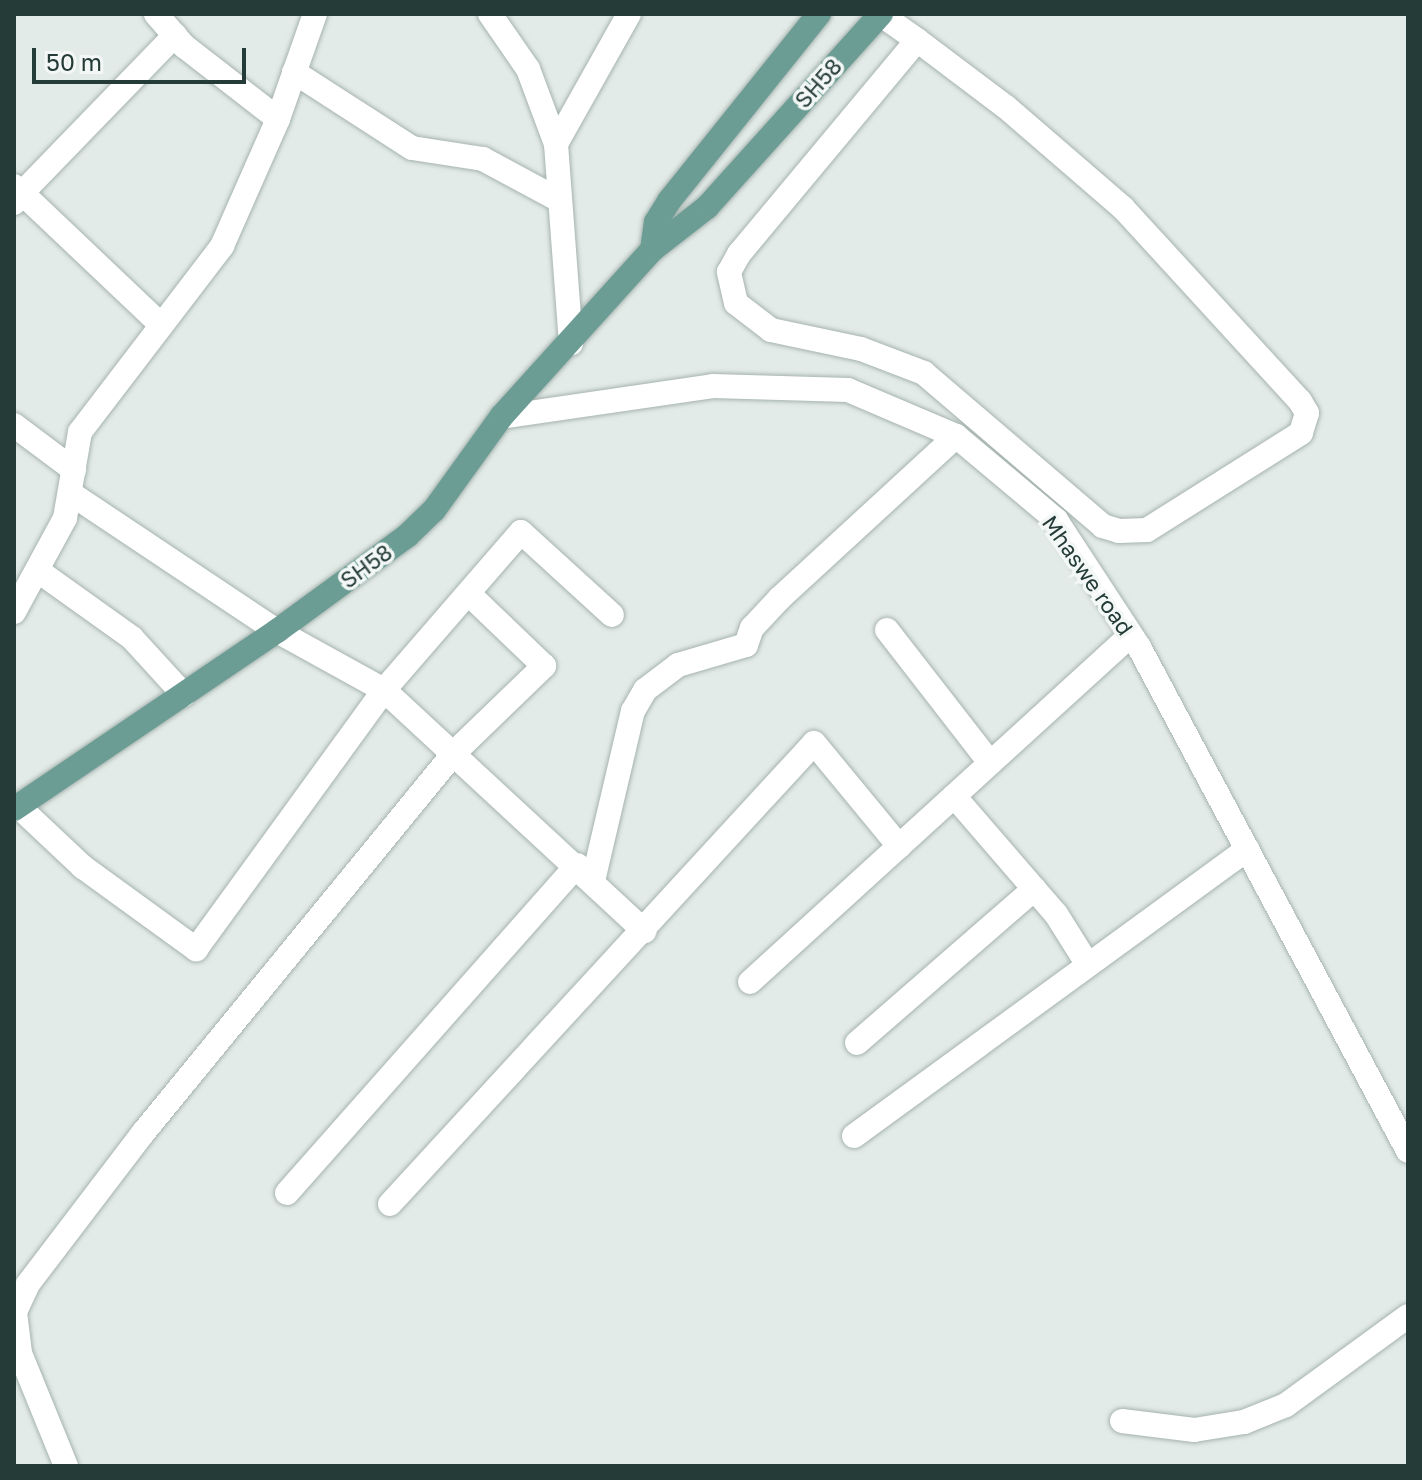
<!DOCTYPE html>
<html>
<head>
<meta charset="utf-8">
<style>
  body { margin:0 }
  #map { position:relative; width:1422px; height:1480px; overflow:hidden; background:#e3ebe8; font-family:"Golos Text",sans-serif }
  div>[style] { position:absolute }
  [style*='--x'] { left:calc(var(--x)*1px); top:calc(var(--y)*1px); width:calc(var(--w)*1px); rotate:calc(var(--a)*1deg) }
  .roads { filter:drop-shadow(0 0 2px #a6b3af) drop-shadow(0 0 2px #a6b3af) }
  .minor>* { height:24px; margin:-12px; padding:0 12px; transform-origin:12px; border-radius:12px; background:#fff }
  .major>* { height:24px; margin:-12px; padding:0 12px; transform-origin:12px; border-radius:12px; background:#6c9d94 }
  span { translate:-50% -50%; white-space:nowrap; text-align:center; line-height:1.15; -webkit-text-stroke:7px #f3f8f6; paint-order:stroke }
  .street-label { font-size:22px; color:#243b37 }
  .frame { position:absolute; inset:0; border:16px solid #243b37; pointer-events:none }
  .scale { position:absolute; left:32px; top:48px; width:214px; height:36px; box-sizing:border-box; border:4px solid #243b37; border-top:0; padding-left:10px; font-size:24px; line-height:28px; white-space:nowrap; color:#243b37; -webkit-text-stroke:6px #f3f8f6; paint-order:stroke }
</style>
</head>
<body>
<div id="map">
  <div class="roads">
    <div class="minor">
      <div style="--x:156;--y:14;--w:43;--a:48.8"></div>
      <div style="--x:184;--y:46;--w:119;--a:37.8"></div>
      <div style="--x:490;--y:14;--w:67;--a:55.4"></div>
      <div style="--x:528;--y:69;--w:80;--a:69.5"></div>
      <div style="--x:556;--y:144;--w:200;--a:85.7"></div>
      <div style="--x:880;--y:14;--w:45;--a:35.1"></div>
      <div style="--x:917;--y:40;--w:111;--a:37"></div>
      <div style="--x:1006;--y:107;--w:155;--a:40.8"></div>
      <div style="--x:1123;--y:208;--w:262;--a:47.5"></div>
      <div style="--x:1300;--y:401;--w:14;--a:60"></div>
      <div style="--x:1307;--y:413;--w:21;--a:107"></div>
      <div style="--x:1301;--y:433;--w:182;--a:147.8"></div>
      <div style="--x:1147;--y:530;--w:28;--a:178"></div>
      <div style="--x:1119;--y:531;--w:17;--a:-163"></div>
      <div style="--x:1103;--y:526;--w:235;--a:-139.5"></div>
      <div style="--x:924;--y:373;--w:67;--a:-159.1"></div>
      <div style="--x:861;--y:349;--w:92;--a:-168.1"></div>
      <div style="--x:771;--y:330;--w:44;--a:-142.4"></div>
      <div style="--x:736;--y:303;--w:32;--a:-103"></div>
      <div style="--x:729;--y:272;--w:21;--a:-61"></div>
      <div style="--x:739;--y:254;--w:278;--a:-50.2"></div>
      <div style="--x:294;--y:72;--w:140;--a:32.8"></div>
      <div style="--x:412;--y:148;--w:72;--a:8.8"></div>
      <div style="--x:483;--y:159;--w:86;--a:28.3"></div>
      <div style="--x:556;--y:144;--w:149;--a:-60.7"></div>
      <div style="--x:14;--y:186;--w:11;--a:41"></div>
      <div style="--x:22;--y:193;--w:220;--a:-45.9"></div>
      <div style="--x:14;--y:203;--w:13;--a:-51"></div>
      <div style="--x:22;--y:193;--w:192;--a:43.5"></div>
      <div style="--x:501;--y:417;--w:214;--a:-8.3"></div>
      <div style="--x:713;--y:386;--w:135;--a:1.7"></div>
      <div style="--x:848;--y:390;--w:117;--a:23.1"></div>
      <div style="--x:956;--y:436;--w:131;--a:40"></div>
      <div style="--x:1056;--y:520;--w:152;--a:56.8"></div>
      <div style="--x:1139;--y:647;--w:571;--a:61.91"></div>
      <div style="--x:14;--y:425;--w:75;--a:36.9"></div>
      <div style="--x:70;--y:493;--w:249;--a:33.7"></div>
      <div style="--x:277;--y:631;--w:122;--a:28.9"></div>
      <div style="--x:384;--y:690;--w:355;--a:42.8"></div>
      <div style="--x:37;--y:570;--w:117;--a:35.6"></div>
      <div style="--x:132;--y:638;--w:77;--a:47.6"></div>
      <div style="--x:14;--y:612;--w:107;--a:-61.5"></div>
      <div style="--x:65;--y:518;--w:87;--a:-80.1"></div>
      <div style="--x:80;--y:432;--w:234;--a:-52.6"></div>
      <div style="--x:222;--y:246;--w:139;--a:-66.2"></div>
      <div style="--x:278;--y:119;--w:111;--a:-70.6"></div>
      <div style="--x:887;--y:630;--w:168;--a:52.2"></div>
      <div style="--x:954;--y:796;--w:156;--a:49.2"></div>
      <div style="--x:1056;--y:914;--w:60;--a:57.9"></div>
      <div style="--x:18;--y:806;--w:89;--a:43.2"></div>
      <div style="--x:83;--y:867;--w:140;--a:36"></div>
      <div style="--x:196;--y:949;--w:320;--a:-54"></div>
      <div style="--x:384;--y:690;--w:209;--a:-49.1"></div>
      <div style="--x:521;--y:532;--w:123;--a:42.4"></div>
      <div style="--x:593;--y:881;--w:175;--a:-76.8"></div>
      <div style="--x:633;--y:711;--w:24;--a:-60"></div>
      <div style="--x:645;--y:690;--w:41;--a:-37.1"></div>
      <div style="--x:678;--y:665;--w:71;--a:-16.4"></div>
      <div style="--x:746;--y:645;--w:18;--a:-71"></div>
      <div style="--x:752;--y:628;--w:41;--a:-47"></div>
      <div style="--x:780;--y:598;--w:239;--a:-42.6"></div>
      <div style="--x:750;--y:982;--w:515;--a:-42.33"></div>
      <div style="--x:857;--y:1043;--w:235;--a:-41"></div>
      <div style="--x:854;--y:1136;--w:487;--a:-36.1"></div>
      <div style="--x:287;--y:1193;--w:438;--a:-48.5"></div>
      <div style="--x:390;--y:1204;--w:626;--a:-47.39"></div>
      <div style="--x:814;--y:743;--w:134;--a:50.5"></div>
      <div style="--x:1122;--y:1421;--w:73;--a:7.1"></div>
      <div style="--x:1194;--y:1430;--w:51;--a:-9.1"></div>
      <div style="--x:1244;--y:1422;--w:45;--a:-22"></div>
      <div style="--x:1286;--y:1405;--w:151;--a:-36.1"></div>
      <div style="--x:66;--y:1466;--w:122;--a:-112.2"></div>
      <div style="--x:20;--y:1353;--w:41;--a:-97"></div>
      <div style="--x:15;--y:1312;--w:31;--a:-65"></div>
      <div style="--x:28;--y:1284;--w:190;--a:-52.7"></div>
      <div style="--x:143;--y:1133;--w:492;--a:-50.7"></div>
      <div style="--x:455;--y:752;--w:124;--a:-44"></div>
      <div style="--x:544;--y:666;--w:104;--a:-136.2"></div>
    </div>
    <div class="major">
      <div style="--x:652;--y:250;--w:28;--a:-82"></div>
      <div style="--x:656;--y:222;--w:25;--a:-58"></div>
      <div style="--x:669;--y:201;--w:240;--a:-51.3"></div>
      <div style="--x:14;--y:809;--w:318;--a:-34.1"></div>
      <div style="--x:277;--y:631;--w:162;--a:-36.2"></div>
      <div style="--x:408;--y:535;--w:36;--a:-44"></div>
      <div style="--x:434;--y:510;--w:115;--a:-54.2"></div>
      <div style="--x:501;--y:417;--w:225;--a:-47.9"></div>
      <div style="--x:652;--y:250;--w:70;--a:-38"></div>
      <div style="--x:707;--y:207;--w:260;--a:-48"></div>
    </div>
  </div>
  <div class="street-label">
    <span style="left:818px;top:83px;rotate:-48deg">SH58</span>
    <span style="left:366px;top:566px;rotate:-36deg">SH58</span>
    <span style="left:1088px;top:575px;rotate:55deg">Mhaswe road</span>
  </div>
  <div class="frame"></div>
  <div class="scale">50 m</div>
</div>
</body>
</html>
